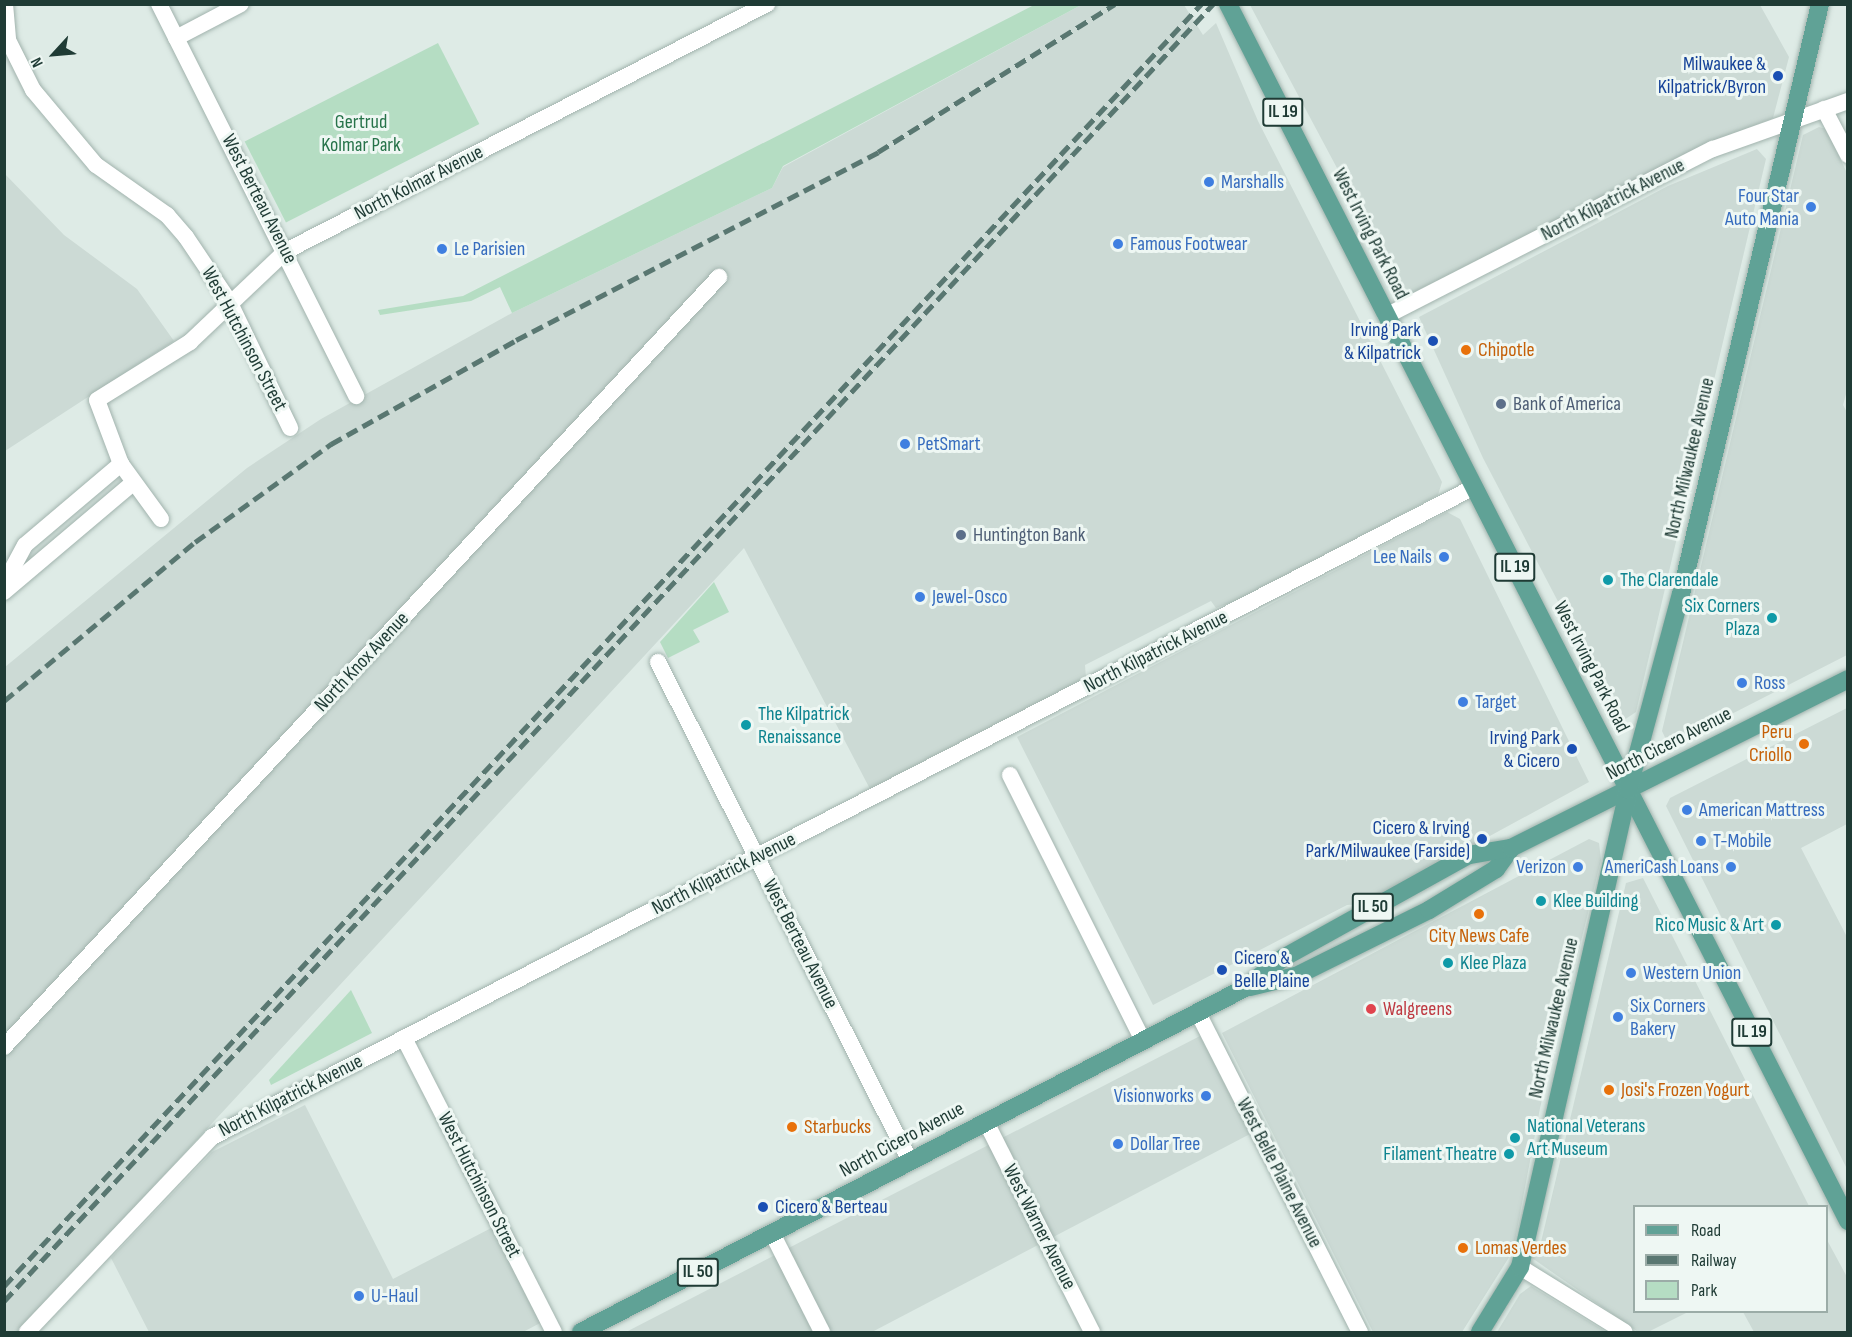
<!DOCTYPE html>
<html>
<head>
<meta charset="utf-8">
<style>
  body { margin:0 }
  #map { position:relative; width:1852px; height:1337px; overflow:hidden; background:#deebe6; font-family:"Sofia Sans Condensed",sans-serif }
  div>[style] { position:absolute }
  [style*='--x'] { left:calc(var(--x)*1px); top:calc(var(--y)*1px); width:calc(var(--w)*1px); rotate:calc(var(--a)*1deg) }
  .built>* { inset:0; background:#ccdad5 }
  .green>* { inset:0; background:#b5ddc3; transform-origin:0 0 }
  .roads { filter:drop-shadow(0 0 2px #a1b3ad) drop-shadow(0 0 2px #a1b3ad) }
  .minor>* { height:16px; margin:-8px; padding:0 8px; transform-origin:8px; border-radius:8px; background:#fff }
  .major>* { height:18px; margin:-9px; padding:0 9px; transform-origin:9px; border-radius:9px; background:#60a296 }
  .rail>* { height:4.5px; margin-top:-2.25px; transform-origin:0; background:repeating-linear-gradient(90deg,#597771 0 12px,transparent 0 18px) }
  .dots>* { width:16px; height:16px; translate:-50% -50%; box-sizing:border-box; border:3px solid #eef7f3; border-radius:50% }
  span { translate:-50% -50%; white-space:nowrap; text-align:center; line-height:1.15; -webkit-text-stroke:6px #eef7f3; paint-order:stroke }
  .shield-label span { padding:2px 4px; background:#eef7f3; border:2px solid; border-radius:4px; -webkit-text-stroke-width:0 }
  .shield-label { font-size:18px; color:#1f3b35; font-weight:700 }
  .transit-label { font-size:20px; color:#164399 }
  .right { translate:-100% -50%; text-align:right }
  .left { translate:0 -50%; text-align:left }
  .park-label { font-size:20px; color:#27734a }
  .shop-label { font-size:20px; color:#366cbe }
  .street-label { font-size:20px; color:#1f3b35 }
  .food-label { font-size:20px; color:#c56008 }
  .service-label { font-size:20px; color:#4e5e75 }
  .culture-label { font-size:20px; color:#0d838f }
  .health-label { font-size:20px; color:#be3a42 }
  .frame { position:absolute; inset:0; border:6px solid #1f3b35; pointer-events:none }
  .legend { position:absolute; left:1633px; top:1205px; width:195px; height:108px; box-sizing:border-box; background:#eef7f3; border:2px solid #9baca7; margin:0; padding:8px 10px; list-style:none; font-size:18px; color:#1f3b35 }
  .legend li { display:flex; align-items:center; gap:12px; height:30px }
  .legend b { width:30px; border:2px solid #9baca7 }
  .north { position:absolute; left:24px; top:24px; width:60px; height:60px; -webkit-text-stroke:4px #eef7f3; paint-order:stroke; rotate:244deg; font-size:16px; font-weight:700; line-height:24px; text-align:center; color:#1f3b35 }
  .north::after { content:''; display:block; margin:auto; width:21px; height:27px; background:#1f3b35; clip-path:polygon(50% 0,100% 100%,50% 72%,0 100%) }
</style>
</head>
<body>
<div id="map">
  <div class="built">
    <div style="clip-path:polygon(1081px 5px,1184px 5px,1203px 35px,1216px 23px,1258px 121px,1442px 482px,1438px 495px,1246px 597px,1216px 608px,1211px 601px,1085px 665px,1086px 678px,870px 789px,744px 548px,19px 1332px,5px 1332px,5px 667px,247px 468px,321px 419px,512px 313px,772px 188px,783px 167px)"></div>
    <div style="clip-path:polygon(1250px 5px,1760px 5px,1789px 57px,1773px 118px,1714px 142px,1412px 293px,1401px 288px)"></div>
    <div style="clip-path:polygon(1819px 127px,1826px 129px,1847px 173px,1848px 387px,1843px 405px,1848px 414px,1847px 655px,1669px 746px,1662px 731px,1803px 135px)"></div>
    <div style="clip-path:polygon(1757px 149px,1766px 159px,1636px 712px,1621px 722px,1483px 458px,1419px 317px,1668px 186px)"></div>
    <div style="clip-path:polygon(4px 173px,64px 235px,137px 289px,174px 341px,5px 451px)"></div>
    <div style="clip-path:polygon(1447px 512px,1460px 519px,1589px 782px,1365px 904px,1347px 905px,1153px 1005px,1017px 737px)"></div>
    <div style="clip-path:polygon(1847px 708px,1847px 824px,1801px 848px,1847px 937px,1847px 1169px,1666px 806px,1670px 798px)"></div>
    <div style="clip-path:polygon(1589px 839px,1599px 843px,1601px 860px,1540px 1108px,1513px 1251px,1462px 1332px,1373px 1332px,1222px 1033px)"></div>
    <div style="clip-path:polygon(1643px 878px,1809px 1206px,1634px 1206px,1634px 1312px,1688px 1312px,1648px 1332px,1638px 1332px,1532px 1258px,1541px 1242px,1626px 883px)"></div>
    <div style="clip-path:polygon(1200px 1036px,1250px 1134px,872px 1332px,626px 1332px)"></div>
    <div style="clip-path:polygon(305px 1105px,393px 1279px,497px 1225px,546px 1320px,523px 1332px,149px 1332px,111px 1258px,212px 1152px)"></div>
    <div style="clip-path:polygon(1827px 1240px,1847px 1277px,1847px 1332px,1754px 1332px,1743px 1312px,1826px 1312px)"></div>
    <div style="clip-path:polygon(1531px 1286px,1606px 1332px,1497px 1332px,1520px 1294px)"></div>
  </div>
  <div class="green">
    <div style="clip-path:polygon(1036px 4px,1081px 5px,783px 166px,772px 188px,512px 313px,500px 287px,471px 301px,380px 315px,378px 310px,463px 296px)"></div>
    <div style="left:438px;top:43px;width:91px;height:217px;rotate:63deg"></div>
    <div style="clip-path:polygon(714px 582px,729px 612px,693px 630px,700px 642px,668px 658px,660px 642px)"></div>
    <div style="clip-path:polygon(351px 990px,372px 1033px,271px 1085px,269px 1080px)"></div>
  </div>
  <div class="roads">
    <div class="minor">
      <div style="--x:5;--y:4;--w:36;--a:85"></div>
      <div style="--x:8;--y:40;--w:56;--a:63.4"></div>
      <div style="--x:33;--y:90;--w:98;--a:50"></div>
      <div style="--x:96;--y:165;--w:87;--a:35.2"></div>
      <div style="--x:167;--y:215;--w:29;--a:49"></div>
      <div style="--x:186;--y:237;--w:77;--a:56.1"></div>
      <div style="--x:229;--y:301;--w:141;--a:64.3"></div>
      <div style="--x:159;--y:4;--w:439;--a:63.3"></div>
      <div style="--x:176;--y:38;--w:73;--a:-27.6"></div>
      <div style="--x:1824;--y:109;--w:52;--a:62.4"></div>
      <div style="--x:1386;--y:316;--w:367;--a:-27.1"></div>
      <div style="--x:1713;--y:149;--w:143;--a:-19.6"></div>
      <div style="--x:161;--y:519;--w:68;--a:-126"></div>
      <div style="--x:121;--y:464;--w:68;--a:-110.6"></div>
      <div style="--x:97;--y:400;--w:110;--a:-31.9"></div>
      <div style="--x:190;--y:342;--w:132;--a:-43.5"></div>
      <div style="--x:286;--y:251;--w:541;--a:-27.18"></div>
      <div style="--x:4;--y:584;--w:44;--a:-61.7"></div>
      <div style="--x:25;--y:545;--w:126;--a:-40.2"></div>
      <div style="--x:4;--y:592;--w:167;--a:-40.2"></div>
      <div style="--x:658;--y:662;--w:559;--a:63.21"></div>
      <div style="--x:1010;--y:775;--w:297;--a:63.4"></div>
      <div style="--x:1198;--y:1013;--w:358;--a:63.1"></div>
      <div style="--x:404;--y:1038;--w:330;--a:63"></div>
      <div style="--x:4;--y:1047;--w:1051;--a:-47.12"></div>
      <div style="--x:986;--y:1122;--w:235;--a:63.2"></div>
      <div style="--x:772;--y:1233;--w:111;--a:63.2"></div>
      <div style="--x:1520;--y:1267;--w:123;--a:31.8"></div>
      <div style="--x:27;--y:1332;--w:269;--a:-46.5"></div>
      <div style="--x:212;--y:1137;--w:1420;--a:-27.25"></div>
    </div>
    <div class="major">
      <div style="--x:1228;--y:4;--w:1366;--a:63"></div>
      <div style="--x:1250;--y:987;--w:47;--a:-13.4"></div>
      <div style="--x:1296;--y:976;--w:148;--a:-26.4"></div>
      <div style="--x:1429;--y:910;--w:79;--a:-31.5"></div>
      <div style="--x:1496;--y:869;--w:26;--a:-54"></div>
      <div style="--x:581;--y:1332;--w:748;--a:-27.39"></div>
      <div style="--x:1245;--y:988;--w:48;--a:-38.3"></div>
      <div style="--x:1283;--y:958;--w:213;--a:-29"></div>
      <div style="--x:1469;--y:855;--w:43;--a:-9.5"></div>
      <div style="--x:1511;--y:848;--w:377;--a:-26.6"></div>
      <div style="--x:1480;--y:1332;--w:76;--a:-58.4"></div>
      <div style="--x:1520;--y:1267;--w:489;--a:-77.2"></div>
      <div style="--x:1628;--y:790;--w:203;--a:-74.9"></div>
      <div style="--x:1681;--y:594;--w:606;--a:-76.74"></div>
    </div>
  </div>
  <div class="rail">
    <div style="--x:4;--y:701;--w:249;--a:-39.8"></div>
    <div style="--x:195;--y:542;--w:168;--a:-35.8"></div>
    <div style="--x:331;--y:444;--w:212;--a:-29.3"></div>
    <div style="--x:516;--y:340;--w:408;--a:-27.4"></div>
    <div style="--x:878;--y:152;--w:279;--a:-32"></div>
    <div style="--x:4;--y:1286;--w:1754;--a:-46.96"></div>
    <div style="--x:4;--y:1301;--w:1773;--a:-47.01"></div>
  </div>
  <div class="dots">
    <div style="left:1778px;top:76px;background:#1a4fb4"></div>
    <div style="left:1209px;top:182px;background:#3f7fe0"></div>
    <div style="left:1811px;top:207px;background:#3f7fe0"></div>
    <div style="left:1118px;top:244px;background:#3f7fe0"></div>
    <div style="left:442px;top:249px;background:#3f7fe0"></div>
    <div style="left:1433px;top:341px;background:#1a4fb4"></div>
    <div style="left:1466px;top:350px;background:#e8710a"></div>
    <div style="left:1501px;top:404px;background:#5c6f8a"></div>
    <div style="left:905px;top:444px;background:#3f7fe0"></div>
    <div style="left:961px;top:535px;background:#5c6f8a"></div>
    <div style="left:1444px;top:557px;background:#3f7fe0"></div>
    <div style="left:1608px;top:580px;background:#0f9aa8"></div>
    <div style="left:920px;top:597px;background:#3f7fe0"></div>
    <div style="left:1772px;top:618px;background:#0f9aa8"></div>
    <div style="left:1742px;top:683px;background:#3f7fe0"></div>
    <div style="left:1463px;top:702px;background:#3f7fe0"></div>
    <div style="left:746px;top:725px;background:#0f9aa8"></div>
    <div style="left:1804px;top:744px;background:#e8710a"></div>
    <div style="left:1572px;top:749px;background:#1a4fb4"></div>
    <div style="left:1687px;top:810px;background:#3f7fe0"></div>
    <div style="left:1482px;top:839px;background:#1a4fb4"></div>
    <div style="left:1701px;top:841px;background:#3f7fe0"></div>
    <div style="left:1578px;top:867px;background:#3f7fe0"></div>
    <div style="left:1731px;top:867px;background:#3f7fe0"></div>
    <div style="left:1541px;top:901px;background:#0f9aa8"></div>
    <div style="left:1479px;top:914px;background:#e8710a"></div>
    <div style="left:1776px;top:925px;background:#0f9aa8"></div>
    <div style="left:1448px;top:963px;background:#0f9aa8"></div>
    <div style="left:1222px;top:970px;background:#1a4fb4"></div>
    <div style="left:1631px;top:973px;background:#3f7fe0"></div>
    <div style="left:1371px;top:1009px;background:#e0444e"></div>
    <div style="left:1618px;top:1017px;background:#3f7fe0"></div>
    <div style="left:1609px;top:1090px;background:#e8710a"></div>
    <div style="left:1206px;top:1096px;background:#3f7fe0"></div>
    <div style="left:792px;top:1127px;background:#e8710a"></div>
    <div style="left:1515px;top:1138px;background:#0f9aa8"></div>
    <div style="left:1118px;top:1144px;background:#3f7fe0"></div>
    <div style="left:1509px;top:1154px;background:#0f9aa8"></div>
    <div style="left:763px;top:1207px;background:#1a4fb4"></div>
    <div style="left:1463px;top:1248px;background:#e8710a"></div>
    <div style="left:359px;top:1296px;background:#3f7fe0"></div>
  </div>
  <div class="shield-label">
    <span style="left:1283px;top:112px">IL 19</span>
    <span style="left:1515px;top:567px">IL 19</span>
    <span style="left:1373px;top:907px">IL 50</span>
    <span style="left:1752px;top:1032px">IL 19</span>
    <span style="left:698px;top:1272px">IL 50</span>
  </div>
  <div class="transit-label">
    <span class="right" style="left:1766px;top:76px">Milwaukee &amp;<br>Kilpatrick/Byron</span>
    <span class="right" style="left:1421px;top:342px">Irving Park<br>&amp; Kilpatrick</span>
    <span class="right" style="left:1560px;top:750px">Irving Park<br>&amp; Cicero</span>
    <span class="right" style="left:1470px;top:840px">Cicero &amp; Irving<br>Park/Milwaukee (Farside)</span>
    <span class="left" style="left:1234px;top:970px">Cicero &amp;<br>Belle Plaine</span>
    <span class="left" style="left:775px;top:1207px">Cicero &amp; Berteau</span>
  </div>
  <div class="park-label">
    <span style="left:361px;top:134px">Gertrud<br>Kolmar Park</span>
  </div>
  <div class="shop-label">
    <span class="left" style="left:1221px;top:182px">Marshalls</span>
    <span class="right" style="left:1799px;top:208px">Four Star<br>Auto Mania</span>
    <span class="left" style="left:1130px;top:244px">Famous Footwear</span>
    <span class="left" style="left:454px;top:249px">Le Parisien</span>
    <span class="left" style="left:917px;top:444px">PetSmart</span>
    <span class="right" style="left:1432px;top:557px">Lee Nails</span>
    <span class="left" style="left:932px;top:597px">Jewel-Osco</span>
    <span class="left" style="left:1754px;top:683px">Ross</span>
    <span class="left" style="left:1475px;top:702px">Target</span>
    <span class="left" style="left:1699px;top:810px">American Mattress</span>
    <span class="left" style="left:1713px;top:841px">T-Mobile</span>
    <span class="right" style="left:1566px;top:867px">Verizon</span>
    <span class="right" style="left:1719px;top:867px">AmeriCash Loans</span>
    <span class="left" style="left:1643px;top:973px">Western Union</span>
    <span class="left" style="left:1630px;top:1018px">Six Corners<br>Bakery</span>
    <span class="right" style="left:1194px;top:1096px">Visionworks</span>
    <span class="left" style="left:1130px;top:1144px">Dollar Tree</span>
    <span class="left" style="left:371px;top:1296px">U-Haul</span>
  </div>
  <div class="street-label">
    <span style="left:419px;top:183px;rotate:-27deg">North Kolmar Avenue</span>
    <span style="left:259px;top:199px;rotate:63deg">West Berteau Avenue</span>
    <span style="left:1613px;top:200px;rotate:-27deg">North Kilpatrick Avenue</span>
    <span style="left:1370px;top:234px;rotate:63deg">West Irving Park Road</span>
    <span style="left:244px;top:339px;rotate:62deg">West Hutchinson Street</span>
    <span style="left:1690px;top:458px;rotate:-77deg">North Milwaukee Avenue</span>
    <span style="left:1156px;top:652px;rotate:-27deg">North Kilpatrick Avenue</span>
    <span style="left:362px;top:662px;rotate:-47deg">North Knox Avenue</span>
    <span style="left:1591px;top:667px;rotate:63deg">West Irving Park Road</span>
    <span style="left:1669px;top:744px;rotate:-27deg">North Cicero Avenue</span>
    <span style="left:724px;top:874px;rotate:-27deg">North Kilpatrick Avenue</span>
    <span style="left:800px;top:944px;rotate:63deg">West Berteau Avenue</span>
    <span style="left:1554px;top:1018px;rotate:-77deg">North Milwaukee Avenue</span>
    <span style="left:291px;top:1096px;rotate:-27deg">North Kilpatrick Avenue</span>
    <span style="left:902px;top:1140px;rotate:-28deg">North Cicero Avenue</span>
    <span style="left:1279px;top:1173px;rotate:63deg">West Belle Plaine Avenue</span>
    <span style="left:479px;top:1185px;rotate:63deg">West Hutchinson Street</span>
    <span style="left:1039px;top:1227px;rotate:63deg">West Warner Avenue</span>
  </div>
  <div class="food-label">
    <span class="left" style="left:1478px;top:350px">Chipotle</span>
    <span class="right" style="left:1792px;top:744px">Peru<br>Criollo</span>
    <span style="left:1479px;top:936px">City News Cafe</span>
    <span class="left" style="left:1621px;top:1090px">Josi's Frozen Yogurt</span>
    <span class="left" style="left:804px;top:1127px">Starbucks</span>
    <span class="left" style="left:1475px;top:1248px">Lomas Verdes</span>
  </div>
  <div class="service-label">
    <span class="left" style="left:1513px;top:404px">Bank of America</span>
    <span class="left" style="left:973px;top:535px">Huntington Bank</span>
  </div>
  <div class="culture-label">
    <span class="left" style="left:1620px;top:580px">The Clarendale</span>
    <span class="right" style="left:1760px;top:618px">Six Corners<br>Plaza</span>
    <span class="left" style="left:758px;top:726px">The Kilpatrick<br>Renaissance</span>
    <span class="left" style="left:1553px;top:901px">Klee Building</span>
    <span class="right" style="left:1764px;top:925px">Rico Music &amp; Art</span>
    <span class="left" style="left:1460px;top:963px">Klee Plaza</span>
    <span class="left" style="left:1527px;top:1138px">National Veterans<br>Art Museum</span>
    <span class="right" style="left:1497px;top:1154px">Filament Theatre</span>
  </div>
  <div class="health-label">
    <span class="left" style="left:1383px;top:1009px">Walgreens</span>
  </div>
  <div class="frame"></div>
  <ul class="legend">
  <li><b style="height:8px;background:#60a296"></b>Road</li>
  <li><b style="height:8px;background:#597771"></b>Railway</li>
  <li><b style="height:16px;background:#b5ddc3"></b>Park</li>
  </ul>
  <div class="north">N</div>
</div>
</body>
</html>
